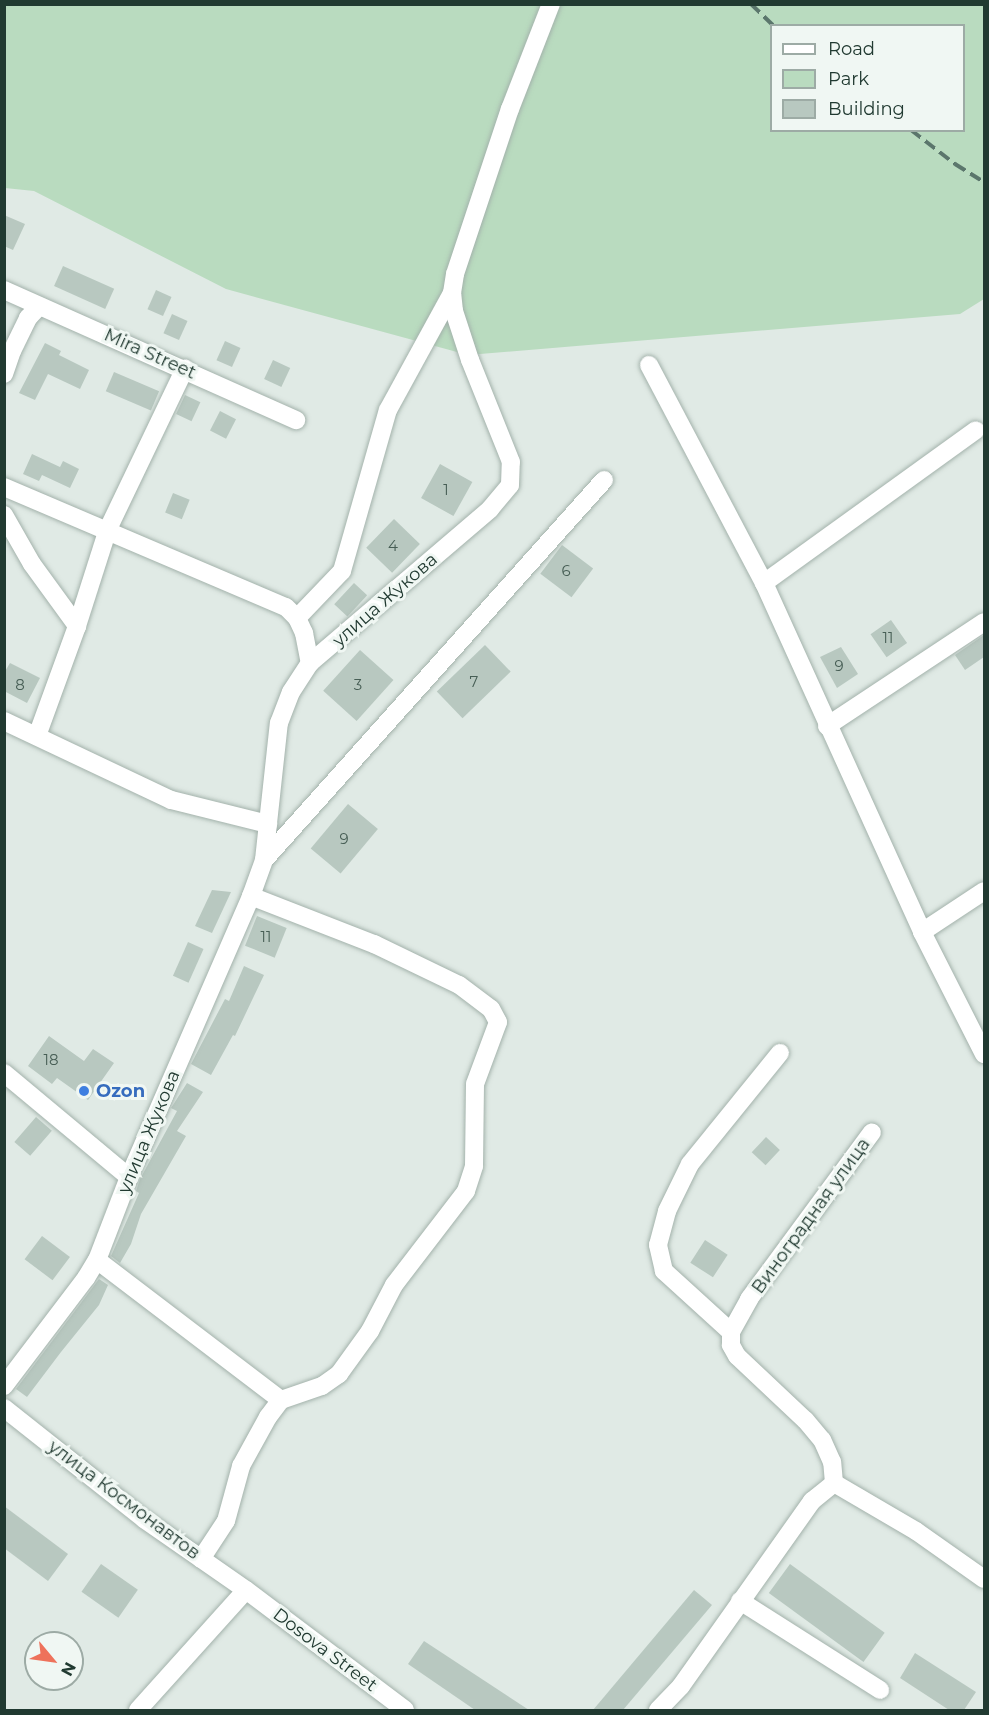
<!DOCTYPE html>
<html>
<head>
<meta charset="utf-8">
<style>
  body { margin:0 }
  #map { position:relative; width:989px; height:1715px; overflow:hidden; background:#e0eae5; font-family:Montserrat,sans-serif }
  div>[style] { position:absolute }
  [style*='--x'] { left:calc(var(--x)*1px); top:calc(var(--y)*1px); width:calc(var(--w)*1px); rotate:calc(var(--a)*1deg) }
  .green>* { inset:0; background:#b9dbbf }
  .building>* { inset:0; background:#b8c8c0; transform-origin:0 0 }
  .roads { filter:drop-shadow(0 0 2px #a3b2ab) drop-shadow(0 0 2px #a3b2ab) }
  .minor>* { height:18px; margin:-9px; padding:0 9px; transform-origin:9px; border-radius:9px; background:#fff }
  .rail>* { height:4px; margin-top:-2px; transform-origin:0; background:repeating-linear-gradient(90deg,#5b766c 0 12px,transparent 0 18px) }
  .dots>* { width:16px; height:16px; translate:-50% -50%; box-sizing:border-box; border:3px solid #f0f7f3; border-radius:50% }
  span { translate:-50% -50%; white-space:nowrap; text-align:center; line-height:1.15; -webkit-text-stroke:6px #f0f7f3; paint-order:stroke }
  .number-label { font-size:15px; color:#475e55 }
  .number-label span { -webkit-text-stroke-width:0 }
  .street-label { font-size:18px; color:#213a31 }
  .shop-label { font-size:18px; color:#366cbe; font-weight:700 }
  .left { translate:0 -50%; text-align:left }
  .frame { position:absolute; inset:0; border:6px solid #213a31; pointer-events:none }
  .legend { position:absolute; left:770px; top:24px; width:195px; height:108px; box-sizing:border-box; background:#f0f7f3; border:2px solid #9daba5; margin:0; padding:8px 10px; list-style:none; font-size:18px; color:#213a31 }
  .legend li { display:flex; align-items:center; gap:12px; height:30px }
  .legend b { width:30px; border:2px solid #9daba5 }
  .north { position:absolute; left:24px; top:1631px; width:60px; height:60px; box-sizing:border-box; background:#f0f7f3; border:2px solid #9daba5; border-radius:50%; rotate:119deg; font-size:16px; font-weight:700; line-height:24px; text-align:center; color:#213a31 }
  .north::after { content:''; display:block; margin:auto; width:21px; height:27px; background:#ee725b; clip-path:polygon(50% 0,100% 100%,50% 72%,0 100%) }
</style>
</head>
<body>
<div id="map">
  <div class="green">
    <div style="clip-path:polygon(evenodd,5px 5px,984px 5px,984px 299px,960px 314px,468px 355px,226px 289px,34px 191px,5px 188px,5px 5px,772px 26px,964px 26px,964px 130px,772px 130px,772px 26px)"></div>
  </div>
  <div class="building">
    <div style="clip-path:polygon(4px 215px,25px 224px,13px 250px,4px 246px)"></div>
    <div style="left:63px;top:266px;width:56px;height:22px;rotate:24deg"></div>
    <div style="left:156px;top:290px;width:17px;height:21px;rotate:24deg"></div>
    <div style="left:172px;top:314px;width:17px;height:21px;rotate:24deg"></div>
    <div style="left:225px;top:341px;width:17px;height:21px;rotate:24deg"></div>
    <div style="clip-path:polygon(45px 343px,61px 351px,59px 355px,89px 370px,80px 389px,48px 374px,35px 400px,19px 393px)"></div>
    <div style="left:273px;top:360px;width:19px;height:21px;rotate:25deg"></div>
    <div style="left:114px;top:372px;width:49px;height:21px;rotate:23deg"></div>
    <div style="left:185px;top:395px;width:17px;height:21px;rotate:25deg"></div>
    <div style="left:220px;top:411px;width:18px;height:22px;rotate:27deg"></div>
    <div style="clip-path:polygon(32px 454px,60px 467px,63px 461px,79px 469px,70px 488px,42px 475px,39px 481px,23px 474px)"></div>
    <div style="left:440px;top:464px;width:37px;height:39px;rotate:29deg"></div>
    <div style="left:173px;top:493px;width:18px;height:21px;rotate:22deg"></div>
    <div style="left:394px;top:519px;width:36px;height:40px;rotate:44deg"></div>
    <div style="left:562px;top:545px;width:39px;height:36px;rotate:37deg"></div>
    <div style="left:354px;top:583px;width:18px;height:29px;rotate:43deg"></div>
    <div style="left:891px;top:620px;width:28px;height:25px;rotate:55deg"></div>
    <div style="clip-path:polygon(984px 635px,984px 657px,965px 670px,955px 655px)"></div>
    <div style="left:485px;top:645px;width:37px;height:67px;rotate:46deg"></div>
    <div style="clip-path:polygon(841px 647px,858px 674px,837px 688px,820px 657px)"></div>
    <div style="left:360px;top:650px;width:45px;height:55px;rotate:42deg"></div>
    <div style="clip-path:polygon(10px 663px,40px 678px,27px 703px,4px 691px,4px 673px)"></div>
    <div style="left:348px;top:804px;width:39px;height:58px;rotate:40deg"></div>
    <div style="clip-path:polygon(212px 890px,231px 892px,212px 933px,195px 926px)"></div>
    <div style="left:257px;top:916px;width:32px;height:32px;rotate:22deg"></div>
    <div style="left:188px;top:942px;width:17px;height:37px;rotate:24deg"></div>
    <div style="clip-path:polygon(244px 966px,264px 975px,235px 1036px,233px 1035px,211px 1075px,191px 1064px,225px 999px,229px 1001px)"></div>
    <div style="clip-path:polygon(49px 1036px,84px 1061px,93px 1049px,114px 1063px,88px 1100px,57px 1078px,52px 1084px,28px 1066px)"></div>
    <div style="clip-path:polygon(187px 1083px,203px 1092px,177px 1131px,186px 1136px,141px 1214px,131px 1244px,120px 1263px,111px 1256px,139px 1193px,136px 1191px,140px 1179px,177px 1111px,171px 1108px,173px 1105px)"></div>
    <div style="left:36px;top:1117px;width:21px;height:33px;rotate:41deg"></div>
    <div style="left:766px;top:1137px;width:19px;height:21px;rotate:43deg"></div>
    <div style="left:42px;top:1236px;width:35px;height:29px;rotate:37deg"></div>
    <div style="left:705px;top:1240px;width:27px;height:27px;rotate:33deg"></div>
    <div style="clip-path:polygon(99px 1279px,108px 1285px,99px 1305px,61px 1352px,27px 1397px,16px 1389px)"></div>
    <div style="clip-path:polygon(4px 1506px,68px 1554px,48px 1581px,4px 1548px)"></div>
    <div style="left:101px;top:1564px;width:45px;height:34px;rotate:35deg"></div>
    <div style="left:790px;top:1564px;width:117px;height:36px;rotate:36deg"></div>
    <div style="clip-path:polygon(694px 1590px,712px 1605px,623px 1710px,593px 1710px)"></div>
    <div style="clip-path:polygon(424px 1641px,529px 1710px,475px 1710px,408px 1664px)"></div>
    <div style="clip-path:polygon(915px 1653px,976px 1692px,964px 1710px,949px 1710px,900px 1678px)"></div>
  </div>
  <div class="roads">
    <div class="minor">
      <div style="--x:4;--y:290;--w:320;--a:24"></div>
      <div style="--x:649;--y:365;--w:246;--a:62.2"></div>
      <div style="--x:764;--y:583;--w:383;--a:65.6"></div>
      <div style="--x:922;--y:932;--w:137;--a:63.1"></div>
      <div style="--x:4;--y:374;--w:24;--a:-71"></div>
      <div style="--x:12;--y:351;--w:37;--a:-64"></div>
      <div style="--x:28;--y:318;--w:16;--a:-47"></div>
      <div style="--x:4;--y:487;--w:306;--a:23.1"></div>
      <div style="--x:286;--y:607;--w:16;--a:45"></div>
      <div style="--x:297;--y:618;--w:17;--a:65"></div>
      <div style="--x:304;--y:633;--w:31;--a:79"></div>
      <div style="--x:4;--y:515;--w:56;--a:60.3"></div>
      <div style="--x:32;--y:564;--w:77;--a:54"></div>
      <div style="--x:764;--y:583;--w:261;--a:-35.8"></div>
      <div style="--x:297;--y:618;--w:65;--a:-46.2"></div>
      <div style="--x:342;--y:571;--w:167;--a:-74.1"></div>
      <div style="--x:388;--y:410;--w:133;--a:-61.3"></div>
      <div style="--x:4;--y:721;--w:185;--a:25.3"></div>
      <div style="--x:171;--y:800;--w:100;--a:13.9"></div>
      <div style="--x:827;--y:726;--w:188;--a:-33.5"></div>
      <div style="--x:37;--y:736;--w:117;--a:-70"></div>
      <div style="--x:77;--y:626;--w:102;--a:-72.3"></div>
      <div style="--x:108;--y:529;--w:178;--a:-64.4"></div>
      <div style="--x:264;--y:860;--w:510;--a:-48.18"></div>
      <div style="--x:922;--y:932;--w:74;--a:-33.5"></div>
      <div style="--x:4;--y:1073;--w:163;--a:39.8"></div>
      <div style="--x:97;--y:1260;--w:231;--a:37.3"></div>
      <div style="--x:731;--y:1332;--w:91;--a:-137.7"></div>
      <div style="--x:664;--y:1271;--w:27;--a:-103"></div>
      <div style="--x:658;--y:1245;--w:35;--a:-75"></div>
      <div style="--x:667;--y:1211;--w:52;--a:-63.9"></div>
      <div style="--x:690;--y:1164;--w:143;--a:-51"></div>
      <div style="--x:4;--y:1386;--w:136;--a:-52.8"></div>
      <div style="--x:86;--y:1278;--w:21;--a:-59"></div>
      <div style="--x:97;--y:1260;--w:89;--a:-68.9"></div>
      <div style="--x:129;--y:1177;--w:306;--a:-66.5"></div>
      <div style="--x:251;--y:896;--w:38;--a:-70"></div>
      <div style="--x:264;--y:860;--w:138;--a:-83.8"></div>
      <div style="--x:279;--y:723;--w:33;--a:-69"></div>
      <div style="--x:291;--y:692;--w:35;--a:-57"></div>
      <div style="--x:310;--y:663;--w:237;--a:-40.5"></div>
      <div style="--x:490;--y:509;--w:31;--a:-50"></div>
      <div style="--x:510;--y:485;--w:23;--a:-88"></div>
      <div style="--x:511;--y:462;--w:110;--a:-111.9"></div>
      <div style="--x:470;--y:360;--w:52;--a:-108.1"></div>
      <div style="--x:454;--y:311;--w:18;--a:-96"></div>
      <div style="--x:452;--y:293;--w:19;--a:-81"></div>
      <div style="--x:455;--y:274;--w:174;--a:-71.6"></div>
      <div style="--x:510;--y:109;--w:113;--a:-68.7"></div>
      <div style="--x:4;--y:1408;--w:179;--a:38.4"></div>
      <div style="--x:144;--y:1519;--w:124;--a:34.8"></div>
      <div style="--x:246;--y:1590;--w:199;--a:37"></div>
      <div style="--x:834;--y:1483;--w:21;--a:-95"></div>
      <div style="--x:832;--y:1462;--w:24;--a:-114"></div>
      <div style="--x:822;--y:1440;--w:26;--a:-130"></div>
      <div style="--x:805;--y:1420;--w:93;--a:-136.7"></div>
      <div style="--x:737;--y:1356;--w:13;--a:-119"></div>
      <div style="--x:731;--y:1345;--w:13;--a:-90"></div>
      <div style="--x:731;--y:1332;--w:38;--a:-61"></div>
      <div style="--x:749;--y:1299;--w:207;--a:-53.6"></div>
      <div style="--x:834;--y:1483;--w:95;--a:30.3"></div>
      <div style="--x:916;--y:1531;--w:83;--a:35.2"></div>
      <div style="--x:201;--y:1559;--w:45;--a:-56.7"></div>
      <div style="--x:226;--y:1521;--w:57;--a:-74.7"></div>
      <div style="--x:241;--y:1466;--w:56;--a:-61.1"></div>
      <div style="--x:268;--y:1417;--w:21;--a:-53"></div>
      <div style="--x:281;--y:1400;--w:43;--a:-18.9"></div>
      <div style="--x:322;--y:1386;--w:21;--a:-35"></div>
      <div style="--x:339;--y:1374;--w:53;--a:-54.2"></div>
      <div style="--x:370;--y:1331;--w:52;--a:-62.4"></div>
      <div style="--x:394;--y:1285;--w:118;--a:-52.5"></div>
      <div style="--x:466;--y:1191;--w:26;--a:-72"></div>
      <div style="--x:474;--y:1166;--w:82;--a:-89.3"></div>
      <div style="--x:475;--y:1084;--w:66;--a:-69.6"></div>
      <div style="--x:498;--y:1022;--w:15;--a:-118"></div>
      <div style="--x:491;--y:1009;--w:40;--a:-143"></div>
      <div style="--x:459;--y:985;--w:94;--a:-154.2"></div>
      <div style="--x:374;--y:944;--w:132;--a:-158.7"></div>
      <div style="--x:740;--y:1601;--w:166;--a:32.4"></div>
      <div style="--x:138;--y:1710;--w:161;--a:-48"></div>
      <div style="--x:658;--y:1710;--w:33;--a:-46"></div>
      <div style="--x:681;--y:1686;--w:227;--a:-54.7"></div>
      <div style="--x:812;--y:1501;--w:28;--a:-39"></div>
    </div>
  </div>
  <div class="rail">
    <div style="--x:751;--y:4;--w:32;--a:44"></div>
    <div style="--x:911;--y:130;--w:56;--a:37.7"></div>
    <div style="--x:955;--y:164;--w:34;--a:32"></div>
  </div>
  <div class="dots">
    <div style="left:84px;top:1091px;background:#3f7fe0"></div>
  </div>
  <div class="number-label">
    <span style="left:446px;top:490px">1</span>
    <span style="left:393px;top:546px">4</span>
    <span style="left:566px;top:571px">6</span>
    <span style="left:888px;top:638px">11</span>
    <span style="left:839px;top:666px">9</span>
    <span style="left:474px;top:682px">7</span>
    <span style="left:20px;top:685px">8</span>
    <span style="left:358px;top:685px">3</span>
    <span style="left:344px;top:839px">9</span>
    <span style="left:266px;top:937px">11</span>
    <span style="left:51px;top:1060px">18</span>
  </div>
  <div class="street-label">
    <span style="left:150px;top:354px;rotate:24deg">Mira Street</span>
    <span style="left:385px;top:600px;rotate:-41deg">улица Жукова</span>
    <span style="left:149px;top:1132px;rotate:-67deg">улица Жукова</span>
    <span style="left:811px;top:1216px;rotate:-54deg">Виноградная улица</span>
    <span style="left:124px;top:1500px;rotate:37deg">улица Космонавтов</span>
    <span style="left:325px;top:1650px;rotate:37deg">Dosova Street</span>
  </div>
  <div class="shop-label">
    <span class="left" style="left:96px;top:1091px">Ozon</span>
  </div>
  <div class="frame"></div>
  <ul class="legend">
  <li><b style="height:8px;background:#fff"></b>Road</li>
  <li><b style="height:16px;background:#b9dbbf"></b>Park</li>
  <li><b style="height:16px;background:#b8c8c0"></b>Building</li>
  </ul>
  <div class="north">N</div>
</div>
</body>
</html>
